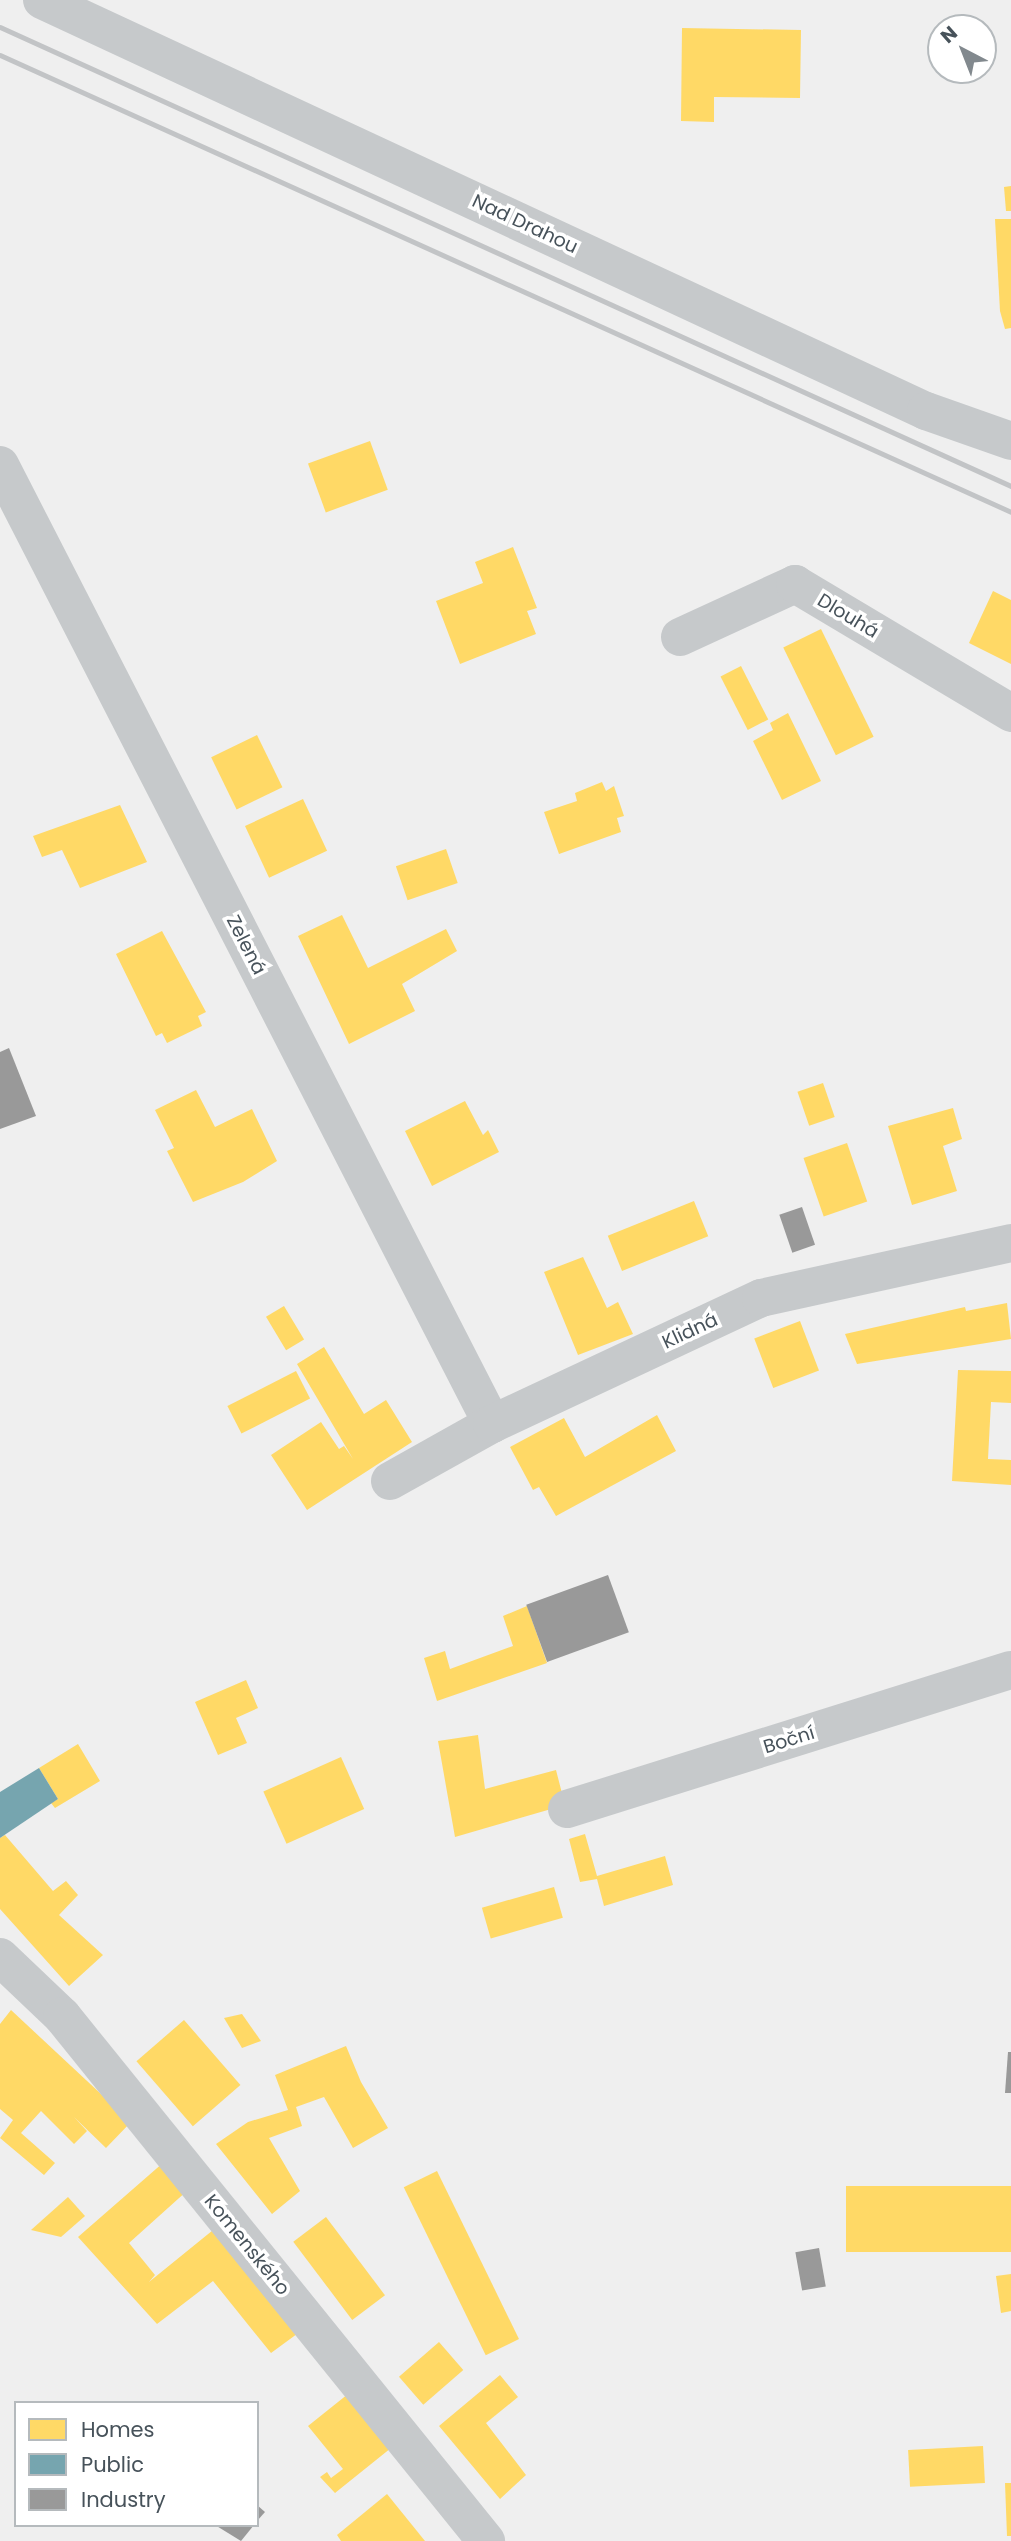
<!DOCTYPE html>
<html>
<head>
<meta charset="utf-8">
<style>
  body { margin:0 }
  #map { position:relative; width:1011px; height:2541px; overflow:hidden; background:#efefef; font-family:Poppins,sans-serif }
  div>[style] { position:absolute }
  [style*='--x'] { left:calc(var(--x)*1px); top:calc(var(--y)*1px); width:calc(var(--w)*1px); rotate:calc(var(--a)*1deg) }
  .homes>* { inset:0; background:#ffd966; transform-origin:0 0 }
  .public>* { inset:0; background:#76a5af }
  .industry>* { inset:0; background:#999; transform-origin:0 0 }
  .minor>* { height:38px; margin:-19px; padding:0 19px; transform-origin:19px; border-radius:19px; background:#c6c9cb }
  .rail>* { height:5px; margin:-2.5px; padding:0 2.5px; transform-origin:2.5px; border-radius:2.5px; background:#c2c4c6 }
  span { translate:-50% -50%; white-space:nowrap; text-align:center; line-height:1.15; -webkit-text-stroke:7px #fff; paint-order:stroke }
  .street-label { font-size:19px; color:#47525a }
  .legend { position:absolute; left:14px; top:2401px; width:245px; height:126px; box-sizing:border-box; background:#fff; border:2px solid #b5babd; margin:0; padding:9px 12px; list-style:none; font-size:21px; color:#47525a }
  .legend li { display:flex; align-items:center; gap:14px; height:35px }
  .legend b { width:35px; border:2px solid #b5babd }
  .north { position:absolute; left:927px; top:14px; width:70px; height:70px; box-sizing:border-box; background:#fff; border:2px solid #b5babd; border-radius:50%; rotate:318deg; font-size:19px; font-weight:700; line-height:28px; text-align:center; color:#47525a }
  .north::after { content:''; display:block; margin:auto; width:24px; height:32px; background:#82898e; clip-path:polygon(50% 0,100% 100%,50% 72%,0 100%) }
</style>
</head>
<body>
<div id="map">
  <div class="homes">
    <div style="clip-path:polygon(682px 28px,801px 30px,800px 98px,714px 97px,714px 122px,681px 121px)"></div>
    <div style="clip-path:polygon(1011px 186px,1011px 211px,1006px 211px,1004px 187px)"></div>
    <div style="clip-path:polygon(995px 219px,1011px 219px,1011px 328px,1005px 329px,1000px 311px)"></div>
    <div style="left:370px;top:441px;width:52px;height:66px;rotate:70deg"></div>
    <div style="clip-path:polygon(513px 547px,537px 608px,527px 611px,536px 634px,460px 664px,436px 601px,483px 583px,475px 562px)"></div>
    <div style="clip-path:polygon(993px 591px,1011px 600px,1011px 664px,969px 643px)"></div>
    <div style="left:821px;top:629px;width:120px;height:42px;rotate:64deg"></div>
    <div style="left:741px;top:666px;width:60px;height:23px;rotate:63deg"></div>
    <div style="clip-path:polygon(788px 713px,821px 781px,782px 800px,753px 741px,773px 730px,770px 723px)"></div>
    <div style="left:257px;top:735px;width:58px;height:51px;rotate:64deg"></div>
    <div style="clip-path:polygon(602px 782px,606px 791px,614px 786px,624px 816px,617px 818px,621px 832px,559px 854px,544px 812px,577px 801px,575px 793px)"></div>
    <div style="left:303px;top:799px;width:57px;height:64px;rotate:65deg"></div>
    <div style="clip-path:polygon(120px 805px,147px 862px,80px 888px,62px 850px,42px 857px,33px 836px)"></div>
    <div style="left:446px;top:849px;width:36px;height:53px;rotate:71deg"></div>
    <div style="clip-path:polygon(342px 915px,368px 968px,446px 929px,457px 951px,402px 984px,415px 1011px,349px 1044px,298px 936px)"></div>
    <div style="clip-path:polygon(162px 931px,206px 1012px,198px 1016px,202px 1026px,167px 1043px,162px 1033px,156px 1036px,116px 954px)"></div>
    <div style="left:823px;top:1083px;width:36px;height:27px;rotate:71deg"></div>
    <div style="clip-path:polygon(196px 1090px,215px 1127px,252px 1109px,277px 1161px,243px 1182px,193px 1202px,167px 1151px,174px 1148px,155px 1110px)"></div>
    <div style="clip-path:polygon(465px 1101px,483px 1135px,488px 1130px,499px 1152px,432px 1186px,405px 1131px)"></div>
    <div style="clip-path:polygon(953px 1108px,962px 1139px,943px 1146px,957px 1191px,912px 1205px,888px 1126px)"></div>
    <div style="left:847px;top:1143px;width:62px;height:46px;rotate:71deg"></div>
    <div style="left:694px;top:1201px;width:38px;height:93px;rotate:68deg"></div>
    <div style="clip-path:polygon(583px 1257px,607px 1308px,618px 1302px,633px 1334px,578px 1355px,544px 1272px)"></div>
    <div style="clip-path:polygon(1007px 1303px,1011px 1339px,857px 1364px,845px 1334px,965px 1307px,966px 1311px)"></div>
    <div style="left:284px;top:1306px;width:39px;height:21px;rotate:59deg"></div>
    <div style="left:800px;top:1321px;width:53px;height:49px;rotate:69deg"></div>
    <div style="clip-path:polygon(324px 1347px,364px 1414px,386px 1400px,412px 1442px,307px 1510px,271px 1455px,321px 1422px,339px 1449px,344px 1446px,353px 1459px,297px 1364px)"></div>
    <div style="clip-path:polygon(958px 1370px,1011px 1371px,1011px 1403px,991px 1402px,988px 1459px,1011px 1460px,1011px 1485px,952px 1481px)"></div>
    <div style="left:296px;top:1371px;width:31px;height:77px;rotate:63deg"></div>
    <div style="clip-path:polygon(657px 1415px,676px 1451px,556px 1516px,539px 1487px,533px 1490px,510px 1447px,564px 1418px,585px 1457px)"></div>
    <div style="clip-path:polygon(527px 1606px,547px 1663px,437px 1701px,424px 1658px,445px 1651px,450px 1669px,513px 1646px,503px 1616px)"></div>
    <div style="clip-path:polygon(246px 1680px,258px 1708px,236px 1718px,247px 1743px,218px 1755px,195px 1702px)"></div>
    <div style="clip-path:polygon(478px 1735px,485px 1789px,556px 1770px,565px 1805px,455px 1837px,438px 1741px)"></div>
    <div style="clip-path:polygon(78px 1744px,100px 1781px,55px 1808px,51px 1803px,58px 1799px,39px 1768px)"></div>
    <div style="left:341px;top:1757px;width:57px;height:85px;rotate:66deg"></div>
    <div style="clip-path:polygon(585px 1834px,597px 1876px,665px 1856px,673px 1885px,604px 1906px,597px 1879px,580px 1882px,569px 1839px)"></div>
    <div style="clip-path:polygon(5px 1835px,53px 1891px,66px 1881px,78px 1895px,59px 1915px,103px 1955px,69px 1986px,0 1909px,0 1838px)"></div>
    <div style="left:554px;top:1887px;width:32px;height:75px;rotate:74deg"></div>
    <div style="clip-path:polygon(11px 2010px,131px 2122px,106px 2148px,74px 2117px,87px 2131px,74px 2144px,41px 2111px,21px 2133px,55px 2163px,44px 2175px,0 2138px,13px 2120px,0 2109px,0 2024px)"></div>
    <div style="clip-path:polygon(242px 2014px,261px 2041px,242px 2048px,224px 2018px)"></div>
    <div style="left:184px;top:2020px;width:86px;height:63px;rotate:49deg"></div>
    <div style="clip-path:polygon(346px 2046px,361px 2082px,388px 2128px,353px 2148px,324px 2097px,296px 2107px,302px 2126px,269px 2138px,300px 2191px,272px 2214px,216px 2144px,248px 2122px,288px 2110px,275px 2075px)"></div>
    <div style="clip-path:polygon(164px 2162px,188px 2190px,129px 2243px,155px 2275px,149px 2282px,218px 2226px,301px 2331px,271px 2353px,213px 2281px,157px 2324px,78px 2237px)"></div>
    <div style="left:437px;top:2171px;width:187px;height:37px;rotate:64deg"></div>
    <div style="left:1011px;top:2186px;width:66px;height:165px;rotate:90deg"></div>
    <div style="clip-path:polygon(68px 2197px,85px 2216px,61px 2237px,31px 2230px)"></div>
    <div style="left:326px;top:2217px;width:98px;height:41px;rotate:53deg"></div>
    <div style="clip-path:polygon(1011px 2274px,1011px 2311px,1001px 2313px,996px 2276px)"></div>
    <div style="left:439px;top:2342px;width:37px;height:53px;rotate:49deg"></div>
    <div style="clip-path:polygon(500px 2375px,518px 2397px,486px 2423px,526px 2475px,500px 2499px,439px 2426px)"></div>
    <div style="clip-path:polygon(348px 2394px,391px 2448px,335px 2493px,320px 2477px,327px 2472px,331px 2478px,343px 2469px,308px 2426px)"></div>
    <div style="left:983px;top:2446px;width:37px;height:75px;rotate:87deg"></div>
    <div style="clip-path:polygon(1005px 2483px,1011px 2483px,1011px 2536px,1007px 2536px)"></div>
    <div style="clip-path:polygon(387px 2494px,425px 2541px,341px 2541px,337px 2535px)"></div>
  </div>
  <div class="public">
    <div style="clip-path:polygon(39px 1768px,58px 1799px,0 1838px,0 1792px)"></div>
  </div>
  <div class="industry">
    <div style="clip-path:polygon(9px 1048px,36px 1116px,0 1129px,0 1052px)"></div>
    <div style="left:802px;top:1207px;width:40px;height:24px;rotate:71deg"></div>
    <div style="left:608px;top:1575px;width:61px;height:87px;rotate:70deg"></div>
    <div style="clip-path:polygon(1008px 2052px,1011px 2052px,1011px 2093px,1005px 2093px)"></div>
    <div style="left:819px;top:2248px;width:39px;height:24px;rotate:80deg"></div>
    <div style="clip-path:polygon(257px 2505px,265px 2512px,257px 2521px)"></div>
    <div style="clip-path:polygon(215px 2525px,254px 2525px,241px 2541px)"></div>
  </div>
  <div class="minor">
    <div style="--x:42;--y:0;--w:975;--a:24.94"></div>
    <div style="--x:926;--y:411;--w:90;--a:19.4"></div>
    <div style="--x:0;--y:465;--w:1078;--a:62.84"></div>
    <div style="--x:680;--y:637;--w:127;--a:-24.7"></div>
    <div style="--x:795;--y:584;--w:252;--a:30.8"></div>
    <div style="--x:390;--y:1481;--w:117;--a:-29.2"></div>
    <div style="--x:492;--y:1424;--w:297;--a:-25.1"></div>
    <div style="--x:761;--y:1298;--w:256;--a:-12.4"></div>
    <div style="--x:567;--y:1809;--w:465;--a:-17.4"></div>
    <div style="--x:0;--y:1957;--w:86;--a:43.6"></div>
    <div style="--x:62;--y:2016;--w:675;--a:51.07"></div>
  </div>
  <div class="rail">
    <div style="--x:0;--y:27;--w:1110;--a:24.42"></div>
    <div style="--x:0;--y:55;--w:1109;--a:24.32"></div>
  </div>
  <div class="street-label">
    <span style="left:525px;top:224px;rotate:25deg">Nad Drahou</span>
    <span style="left:848px;top:616px;rotate:31deg">Dlouhá</span>
    <span style="left:246px;top:945px;rotate:63deg">Zelená</span>
    <span style="left:690px;top:1331px;rotate:-25deg">Klidná</span>
    <span style="left:789px;top:1740px;rotate:-17deg">Boční</span>
    <span style="left:247px;top:2245px;rotate:51deg">Komenského</span>
  </div>
  <ul class="legend">
  <li><b style="height:19px;background:#ffd966"></b>Homes</li>
  <li><b style="height:19px;background:#76a5af"></b>Public</li>
  <li><b style="height:19px;background:#999"></b>Industry</li>
  </ul>
  <div class="north">N</div>
</div>
</body>
</html>
